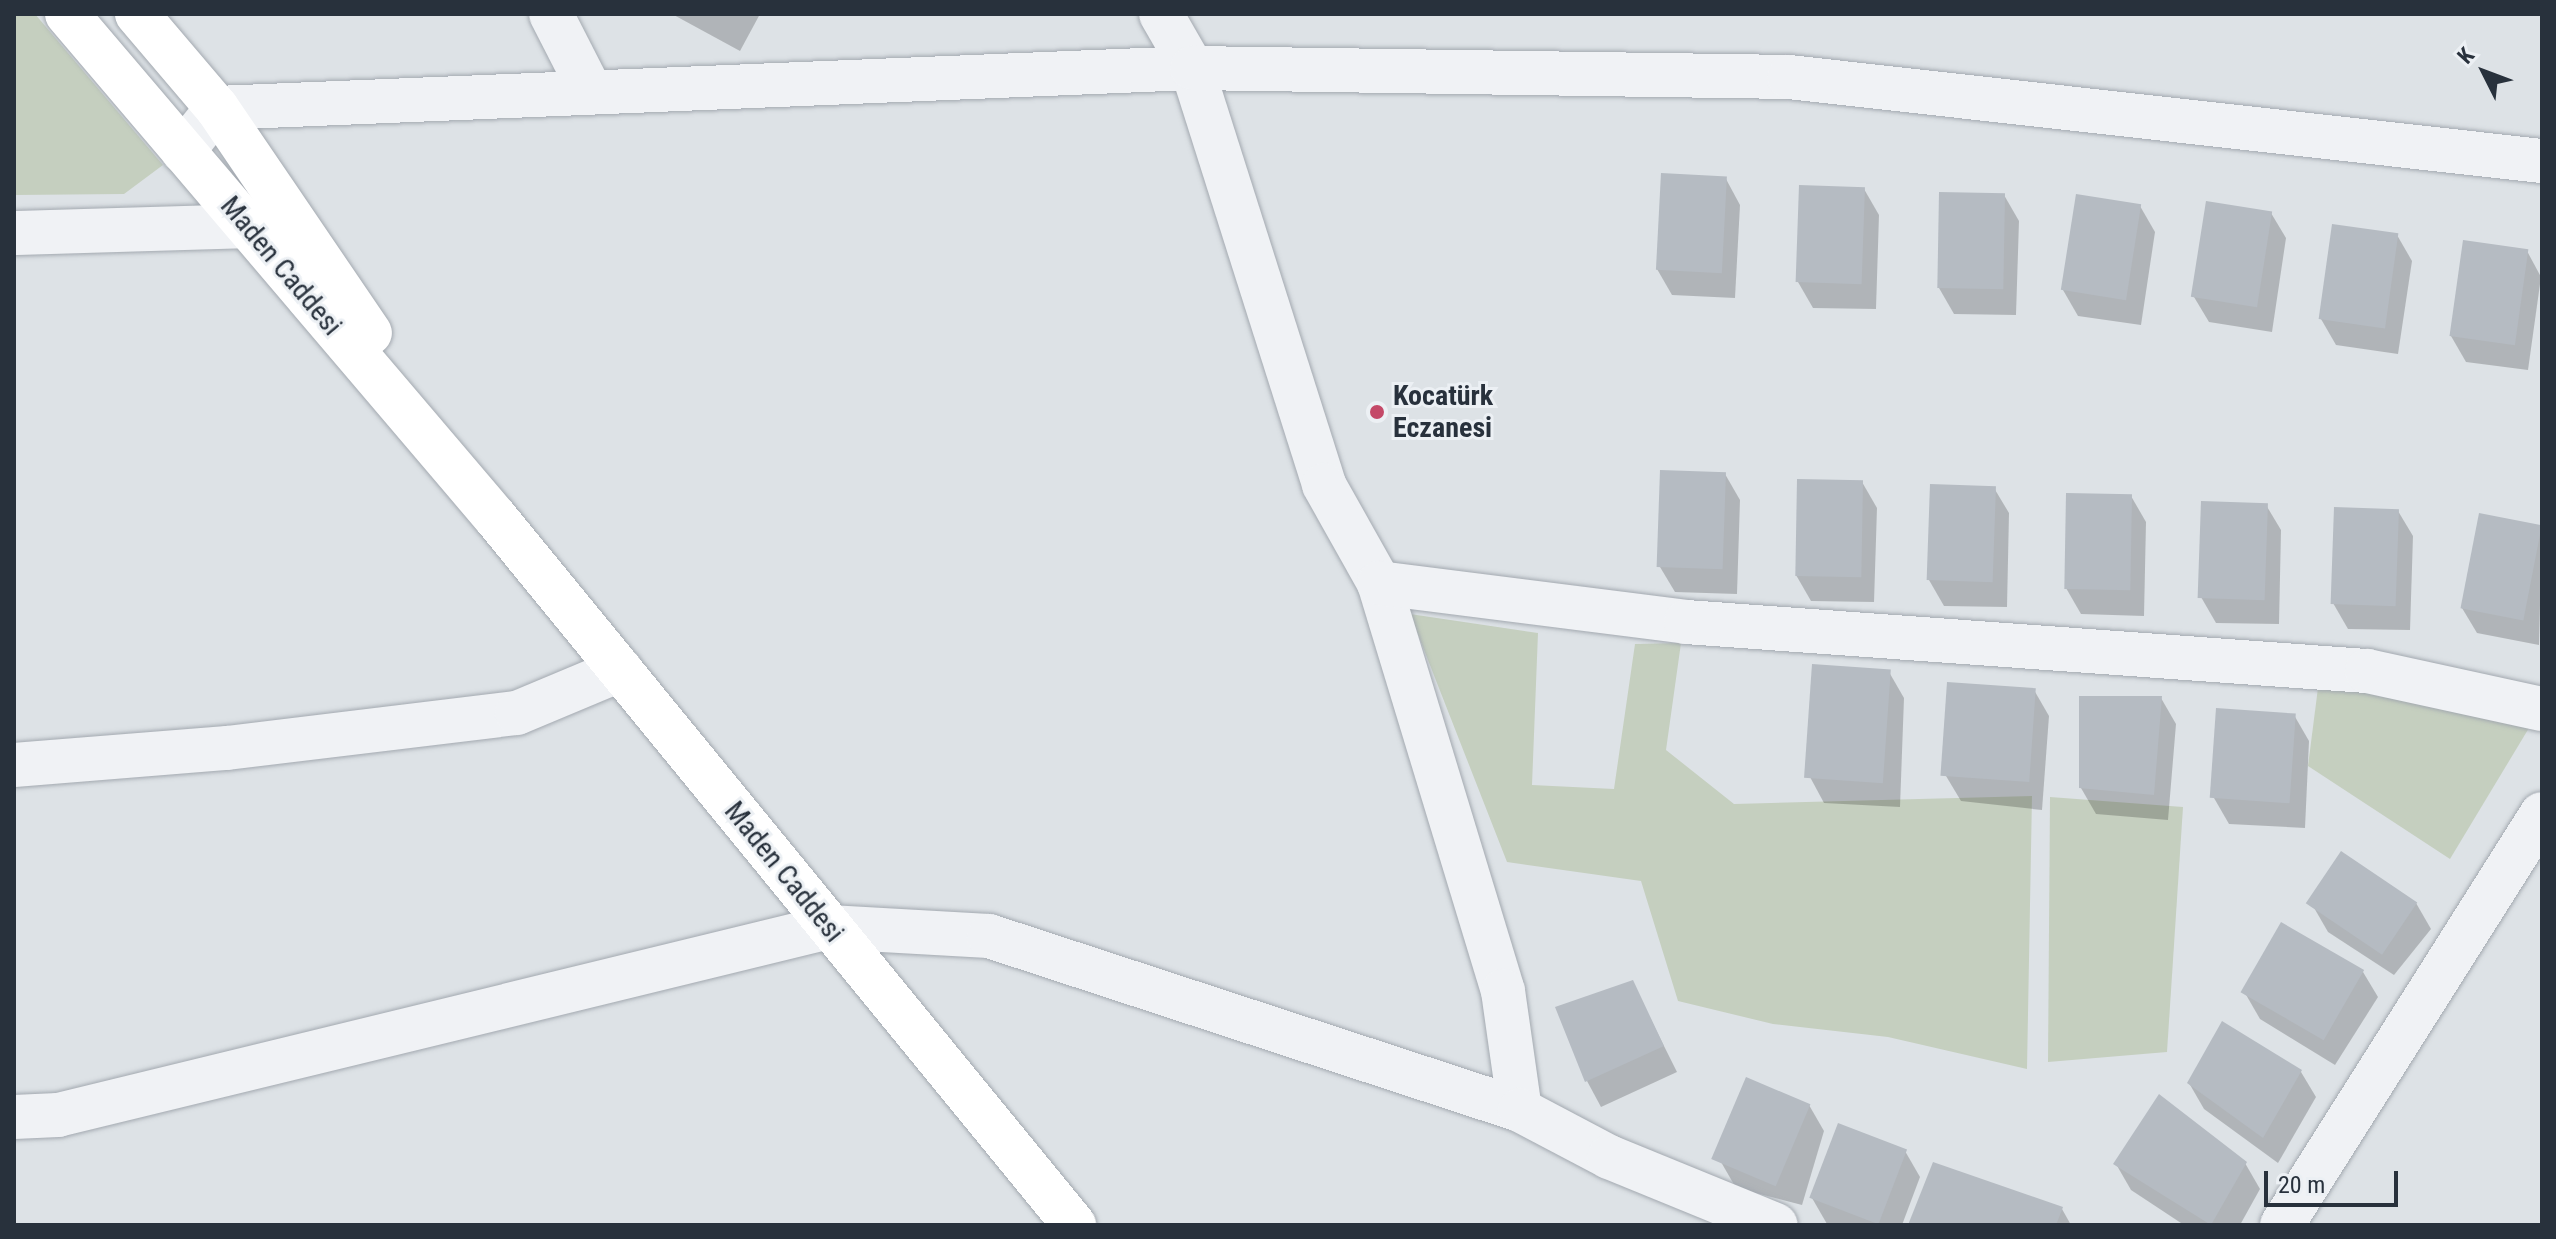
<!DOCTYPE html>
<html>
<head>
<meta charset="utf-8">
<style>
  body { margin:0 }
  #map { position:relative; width:2556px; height:1239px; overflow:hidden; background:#dde2e6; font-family:"Roboto Condensed",sans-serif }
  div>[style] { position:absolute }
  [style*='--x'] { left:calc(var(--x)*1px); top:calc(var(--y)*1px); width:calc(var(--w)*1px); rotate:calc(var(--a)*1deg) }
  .green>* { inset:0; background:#c5cfbf }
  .shadow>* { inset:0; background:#0003 }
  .building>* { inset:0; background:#b5bbc2; transform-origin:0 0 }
  .roads { filter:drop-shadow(0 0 2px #a3a9b0) drop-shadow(0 0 2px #a3a9b0) }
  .minor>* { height:44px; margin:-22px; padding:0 22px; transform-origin:22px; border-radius:22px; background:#f0f2f5 }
  .major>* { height:44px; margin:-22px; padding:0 22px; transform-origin:22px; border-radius:22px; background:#fff }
  .dots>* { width:22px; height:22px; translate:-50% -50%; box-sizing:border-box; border:4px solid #ecf0f4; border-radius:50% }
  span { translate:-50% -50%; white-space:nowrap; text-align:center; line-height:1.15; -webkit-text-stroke:6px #ecf0f4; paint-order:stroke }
  .street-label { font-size:28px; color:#28313c }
  .poi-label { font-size:28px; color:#28313c; font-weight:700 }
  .left { translate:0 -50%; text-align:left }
  .frame { position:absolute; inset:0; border:16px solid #28313c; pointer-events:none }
  .north { position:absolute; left:2444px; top:32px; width:80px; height:80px; -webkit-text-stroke:6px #ecf0f4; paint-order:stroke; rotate:312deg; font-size:22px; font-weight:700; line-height:32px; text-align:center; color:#28313c }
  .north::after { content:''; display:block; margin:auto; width:28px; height:36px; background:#28313c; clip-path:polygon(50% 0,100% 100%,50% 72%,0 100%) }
  .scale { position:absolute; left:2264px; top:1171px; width:134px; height:36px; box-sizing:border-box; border:4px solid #28313c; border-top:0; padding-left:10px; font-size:24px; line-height:28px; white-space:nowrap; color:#28313c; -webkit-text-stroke:6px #ecf0f4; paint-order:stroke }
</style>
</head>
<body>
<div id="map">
  <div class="green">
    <div style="clip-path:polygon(14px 14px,35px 14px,163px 165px,124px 194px,14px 195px)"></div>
    <div style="clip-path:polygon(1410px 614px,1538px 633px,1532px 785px,1614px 789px,1635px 644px,1681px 643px,1666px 750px,1734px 804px,2032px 796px,2027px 1069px,1888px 1037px,1773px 1024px,1678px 1001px,1641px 881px,1507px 862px)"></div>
    <div style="clip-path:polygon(2319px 680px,2535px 718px,2450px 859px,2308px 766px)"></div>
    <div style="clip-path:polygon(2050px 797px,2183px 807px,2167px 1052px,2048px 1062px)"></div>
  </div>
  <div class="shadow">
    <div style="clip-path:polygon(672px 14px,760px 14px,740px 51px)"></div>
    <div style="clip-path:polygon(1726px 179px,1740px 205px,1735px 298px,1672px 295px,1657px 269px)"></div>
    <div style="clip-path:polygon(1864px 189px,1879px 215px,1876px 309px,1813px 308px,1798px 282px)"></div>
    <div style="clip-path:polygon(2004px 195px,2019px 221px,2016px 315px,1954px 314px,1939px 288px)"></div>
    <div style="clip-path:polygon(2140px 206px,2155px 232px,2141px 325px,2078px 316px,2063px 290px)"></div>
    <div style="clip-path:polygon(2271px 213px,2286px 238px,2272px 332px,2209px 322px,2194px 297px)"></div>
    <div style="clip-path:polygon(2397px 235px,2412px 261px,2398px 354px,2336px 345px,2321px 319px)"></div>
    <div style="clip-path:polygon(2527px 251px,2541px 277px,2528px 370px,2466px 362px,2451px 336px)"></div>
    <div style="clip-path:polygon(1725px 474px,1740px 500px,1737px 594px,1675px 592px,1660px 567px)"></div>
    <div style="clip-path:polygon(1862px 482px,1877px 508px,1874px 602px,1811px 601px,1796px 575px)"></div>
    <div style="clip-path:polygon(1994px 488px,2009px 513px,2007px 607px,1944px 606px,1929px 580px)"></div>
    <div style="clip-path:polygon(2131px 496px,2146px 522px,2144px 616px,2081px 614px,2066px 588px)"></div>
    <div style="clip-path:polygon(2266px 505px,2281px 530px,2279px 624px,2216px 623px,2201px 597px)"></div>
    <div style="clip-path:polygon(2398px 511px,2413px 536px,2410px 630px,2348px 629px,2333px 603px)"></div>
    <div style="clip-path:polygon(2480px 515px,2542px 527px,2539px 645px,2477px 633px,2462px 608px)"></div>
    <div style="clip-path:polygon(1889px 672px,1904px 698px,1900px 807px,1824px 803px,1810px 777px)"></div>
    <div style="clip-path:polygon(2034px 690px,2049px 716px,2042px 810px,1961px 801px,1946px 776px)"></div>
    <div style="clip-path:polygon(2161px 698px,2176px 724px,2168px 820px,2096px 814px,2081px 788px)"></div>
    <div style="clip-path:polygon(2294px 715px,2309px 741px,2305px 828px,2229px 824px,2214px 798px)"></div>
    <div style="clip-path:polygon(2416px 903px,2431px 929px,2394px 975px,2328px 932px,2313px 906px)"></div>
    <div style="clip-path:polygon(2363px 972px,2378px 997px,2335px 1065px,2260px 1019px,2245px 993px)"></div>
    <div style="clip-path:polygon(1632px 982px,1677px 1072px,1601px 1107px,1587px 1081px)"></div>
    <div style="clip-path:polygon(2301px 1072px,2316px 1097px,2278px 1163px,2204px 1109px,2189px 1083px)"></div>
    <div style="clip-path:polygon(1809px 1105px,1824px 1131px,1802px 1205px,1736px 1188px,1721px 1162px)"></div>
    <div style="clip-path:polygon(1905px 1151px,1920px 1177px,1902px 1225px,1827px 1224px,1812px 1198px)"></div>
    <div style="clip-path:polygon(2245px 1163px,2260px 1189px,2240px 1225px,2184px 1225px,2131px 1190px,2116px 1164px)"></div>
    <div style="clip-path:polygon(2062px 1209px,2071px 1225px,1910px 1225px)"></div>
  </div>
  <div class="building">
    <div style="left:1661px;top:173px;width:66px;height:97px;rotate:3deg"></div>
    <div style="left:1799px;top:185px;width:66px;height:97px;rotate:2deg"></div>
    <div style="left:1939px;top:192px;width:66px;height:96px;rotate:1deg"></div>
    <div style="left:2076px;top:194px;width:66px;height:97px;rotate:9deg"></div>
    <div style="left:2206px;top:201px;width:67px;height:97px;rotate:9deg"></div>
    <div style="left:2332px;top:224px;width:67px;height:96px;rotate:8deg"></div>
    <div style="left:2463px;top:240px;width:66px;height:97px;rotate:8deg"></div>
    <div style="left:1660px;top:470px;width:66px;height:97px;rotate:2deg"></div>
    <div style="left:1797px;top:479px;width:66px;height:97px;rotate:1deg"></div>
    <div style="left:1930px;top:484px;width:66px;height:96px;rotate:2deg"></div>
    <div style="left:2066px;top:493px;width:66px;height:96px;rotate:1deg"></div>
    <div style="left:2201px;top:501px;width:67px;height:97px;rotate:2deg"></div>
    <div style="left:2334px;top:507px;width:65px;height:97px;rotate:2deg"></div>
    <div style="left:2479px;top:513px;width:64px;height:97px;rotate:11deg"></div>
    <div style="left:1812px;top:664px;width:79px;height:114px;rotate:4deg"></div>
    <div style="left:1947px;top:682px;width:89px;height:94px;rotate:4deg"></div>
    <div style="clip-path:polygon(2079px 696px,2162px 696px,2154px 795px,2079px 788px)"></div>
    <div style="left:2216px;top:708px;width:80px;height:90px;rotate:4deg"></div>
    <div style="left:2341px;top:851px;width:92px;height:63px;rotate:34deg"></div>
    <div style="left:2281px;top:922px;width:96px;height:81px;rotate:30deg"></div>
    <div style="clip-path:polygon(1633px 980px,1664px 1046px,1585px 1082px,1555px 1007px)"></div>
    <div style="clip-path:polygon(2222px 1021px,2302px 1070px,2263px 1138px,2187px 1083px)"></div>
    <div style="left:1746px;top:1077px;width:70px;height:89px;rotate:23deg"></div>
    <div style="clip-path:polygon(2159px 1094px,2247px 1162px,2211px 1225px,2113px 1164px)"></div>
    <div style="left:1838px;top:1123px;width:74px;height:80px;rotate:21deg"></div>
    <div style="clip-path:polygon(1933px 1162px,2063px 1207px,2056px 1225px,1908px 1225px)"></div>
  </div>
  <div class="roads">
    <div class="minor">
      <div style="--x:551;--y:14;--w:88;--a:62.9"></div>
      <div style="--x:1161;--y:14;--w:62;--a:60.1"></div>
      <div style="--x:1192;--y:68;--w:437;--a:72.4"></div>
      <div style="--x:1324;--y:485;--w:112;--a:60.7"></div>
      <div style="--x:1379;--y:583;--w:426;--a:73.1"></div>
      <div style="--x:1503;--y:991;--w:120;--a:81.9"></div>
      <div style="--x:183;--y:151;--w:55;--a:-51.7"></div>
      <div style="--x:217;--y:108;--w:976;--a:-2.35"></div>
      <div style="--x:1192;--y:68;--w:597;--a:0.86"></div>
      <div style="--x:1789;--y:77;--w:758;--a:6.37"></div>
      <div style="--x:14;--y:233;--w:232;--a:-1.7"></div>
      <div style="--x:1379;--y:583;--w:309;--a:7.2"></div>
      <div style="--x:1686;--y:622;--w:683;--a:4.12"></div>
      <div style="--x:2367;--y:671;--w:179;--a:12.3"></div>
      <div style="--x:14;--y:765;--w:214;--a:-4.6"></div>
      <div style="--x:227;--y:748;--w:292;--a:-6.9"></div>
      <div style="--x:517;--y:713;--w:112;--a:-22.7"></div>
      <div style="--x:14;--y:1117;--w:44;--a:-2.6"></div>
      <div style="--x:58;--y:1115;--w:794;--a:-13.7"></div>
      <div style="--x:829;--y:927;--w:160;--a:3.2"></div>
      <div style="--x:989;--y:936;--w:559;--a:18.14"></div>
      <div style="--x:1520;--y:1110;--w:101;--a:27.8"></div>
      <div style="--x:1609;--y:1157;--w:180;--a:22.2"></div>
      <div style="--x:2282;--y:1225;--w:486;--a:-57.7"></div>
    </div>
    <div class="major">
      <div style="--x:67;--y:14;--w:660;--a:49.61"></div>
      <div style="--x:495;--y:517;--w:915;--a:50.72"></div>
      <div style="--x:137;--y:14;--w:123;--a:49.6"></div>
      <div style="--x:217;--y:108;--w:272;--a:55.8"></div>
    </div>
  </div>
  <div class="dots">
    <div style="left:1377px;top:412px;background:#c44968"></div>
  </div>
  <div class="street-label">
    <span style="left:281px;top:266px;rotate:50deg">Maden Caddesi</span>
    <span style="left:784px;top:872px;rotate:51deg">Maden Caddesi</span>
  </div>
  <div class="poi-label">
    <span class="left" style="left:1393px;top:412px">Kocatürk<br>Eczanesi</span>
  </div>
  <div class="frame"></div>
  <div class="north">K</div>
  <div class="scale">20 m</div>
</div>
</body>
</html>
